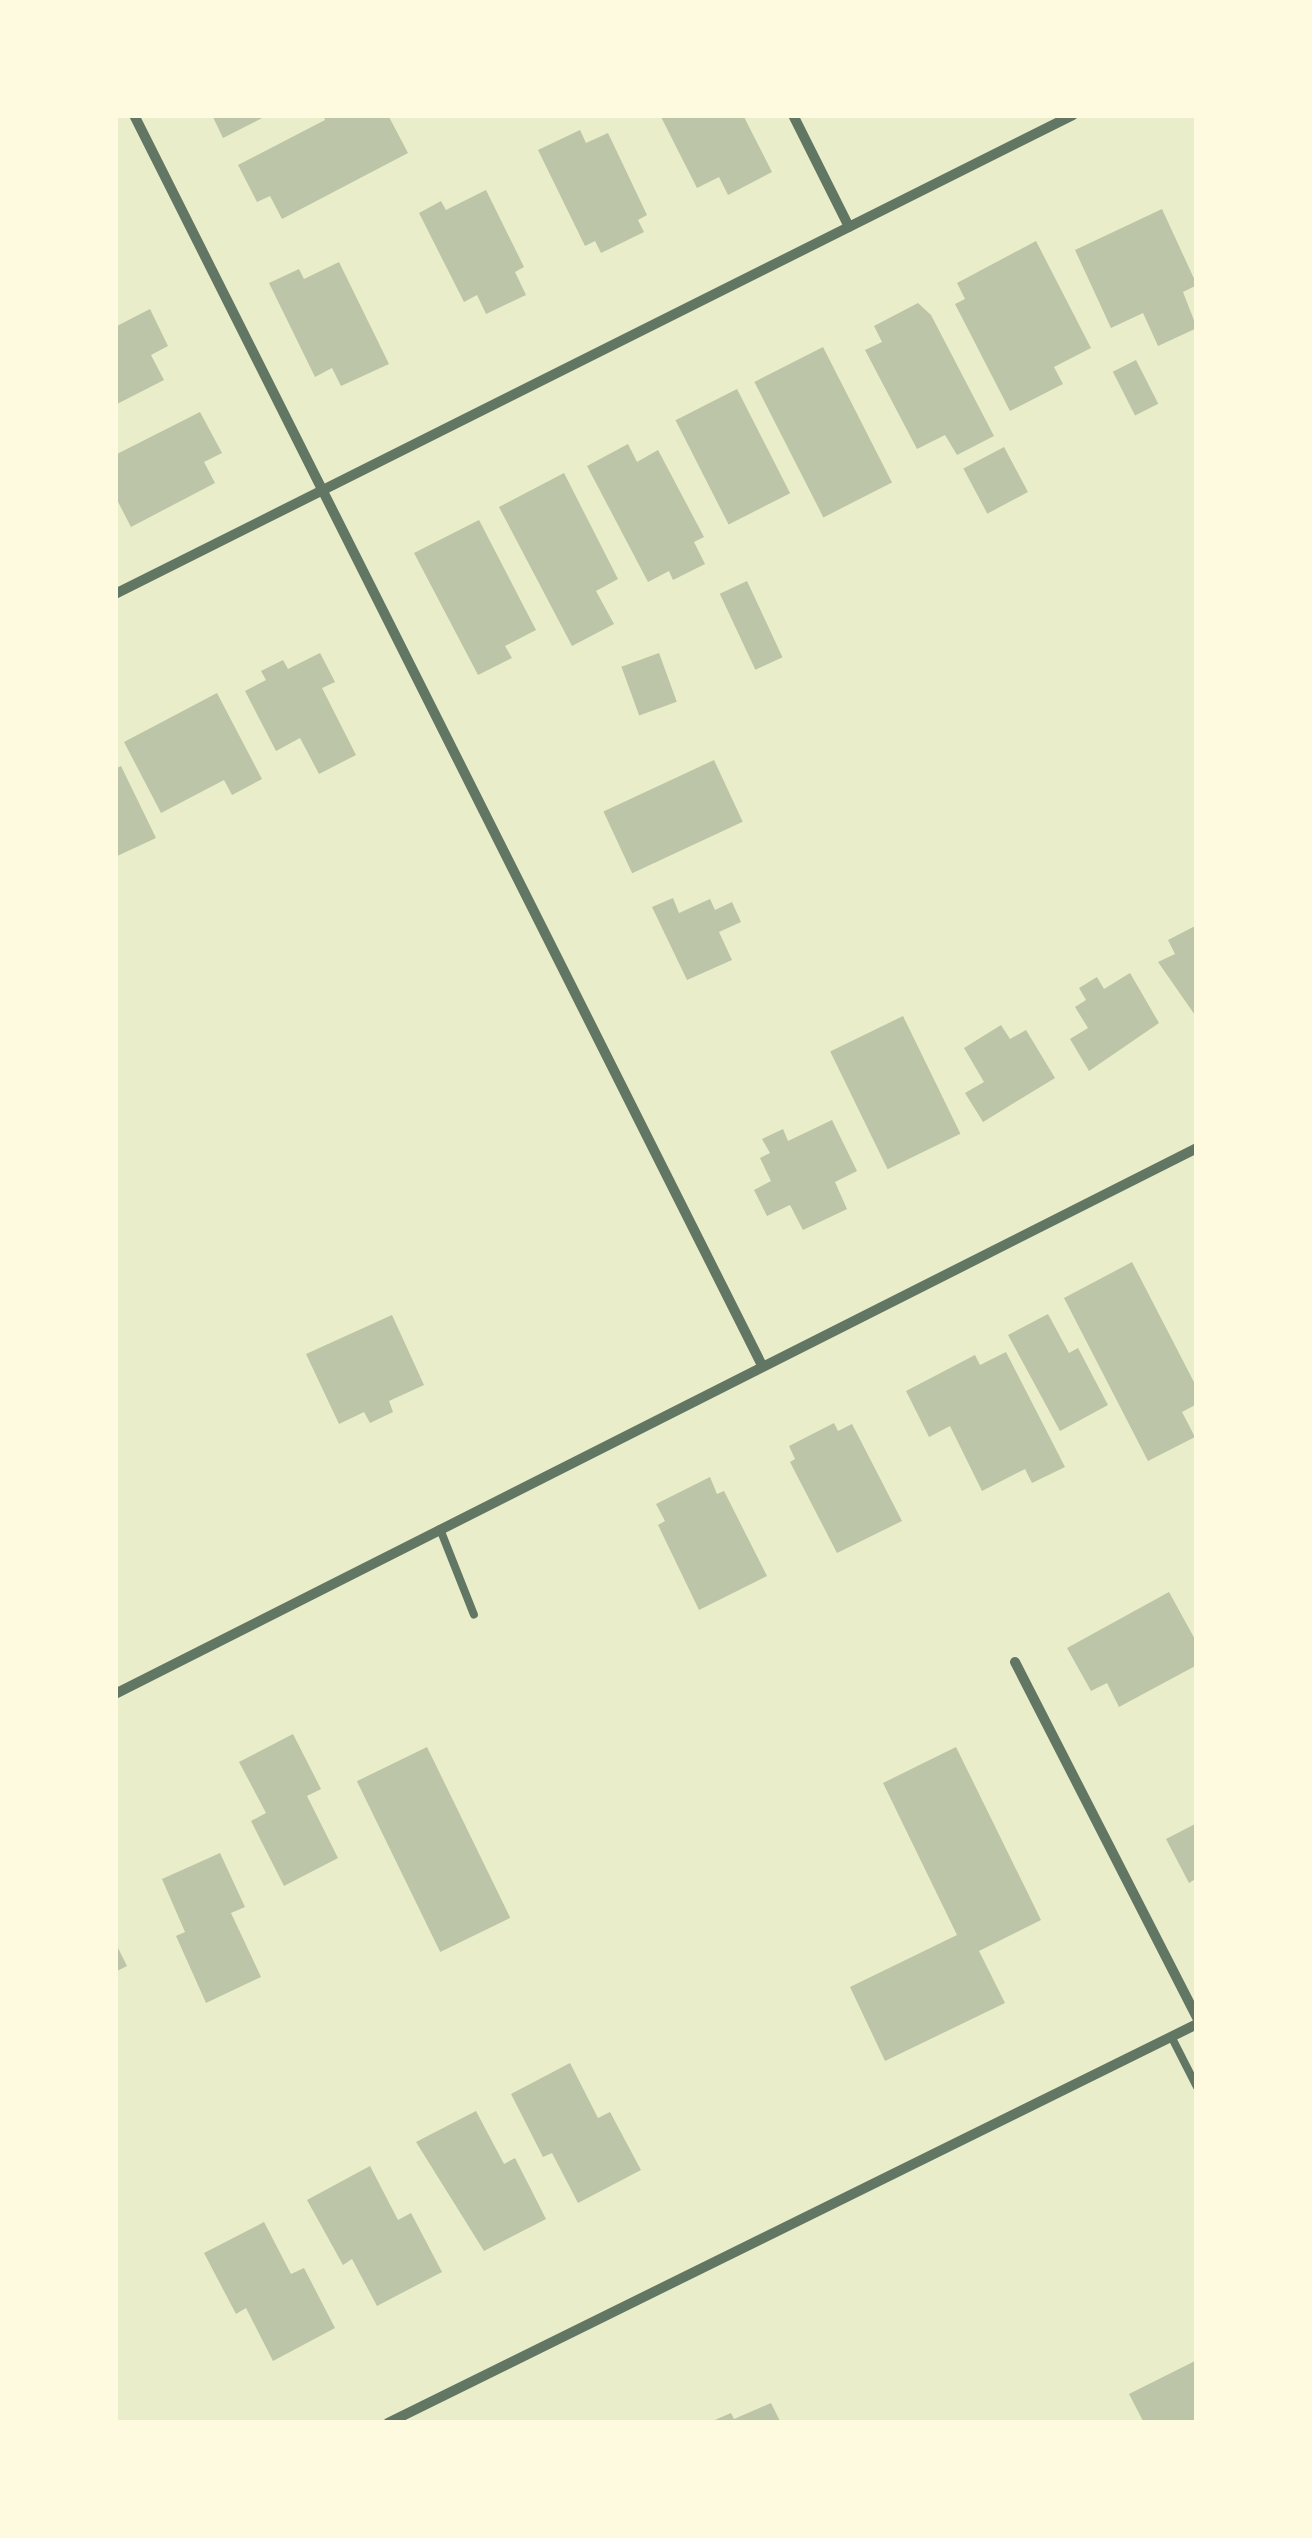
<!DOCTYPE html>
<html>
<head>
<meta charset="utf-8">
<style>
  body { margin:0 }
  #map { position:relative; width:1312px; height:2538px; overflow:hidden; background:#e9edc9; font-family:Helvetica,sans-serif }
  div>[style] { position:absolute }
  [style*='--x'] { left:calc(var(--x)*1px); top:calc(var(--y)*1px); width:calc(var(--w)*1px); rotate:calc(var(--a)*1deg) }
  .building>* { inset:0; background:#bcc5a7; transform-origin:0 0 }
  .service>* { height:8px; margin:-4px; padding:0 4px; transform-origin:4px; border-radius:4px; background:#617663 }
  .minor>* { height:10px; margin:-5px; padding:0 5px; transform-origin:5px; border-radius:5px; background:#617663 }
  span { translate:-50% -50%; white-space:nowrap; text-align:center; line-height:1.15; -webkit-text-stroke:8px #fefae0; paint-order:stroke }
  .frame { position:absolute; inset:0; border:118px solid #fefae0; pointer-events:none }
</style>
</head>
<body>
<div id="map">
  <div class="building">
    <div style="clip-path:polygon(212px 115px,268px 115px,223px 138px)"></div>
    <div style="clip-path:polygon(323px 115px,388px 115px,408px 153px,282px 219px,270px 196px,257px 202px,238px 165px,325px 120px)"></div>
    <div style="clip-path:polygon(660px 115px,743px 115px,772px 172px,728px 195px,719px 177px,697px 188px)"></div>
    <div style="clip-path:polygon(580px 130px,586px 143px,608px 133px,647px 215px,638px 220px,644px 232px,601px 253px,595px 241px,585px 246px,538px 150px)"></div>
    <div style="clip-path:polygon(486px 190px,524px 267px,515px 272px,526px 295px,486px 314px,477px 295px,464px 302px,419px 213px,441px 201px,446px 210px)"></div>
    <div style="clip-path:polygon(1162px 209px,1197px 285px,1183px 292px,1197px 328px,1158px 346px,1143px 313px,1111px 328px,1075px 250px)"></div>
    <div style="clip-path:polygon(1036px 241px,1091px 348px,1054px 367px,1063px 384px,1010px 411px,955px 304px,965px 299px,957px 283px)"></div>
    <div style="clip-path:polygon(339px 262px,389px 364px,341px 386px,332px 368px,315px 377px,269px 283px,299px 269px,304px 279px)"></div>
    <div style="clip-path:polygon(918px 303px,931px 315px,994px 436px,957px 455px,945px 435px,917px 449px,865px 350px,882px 342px,874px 326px)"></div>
    <div style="clip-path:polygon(150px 309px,168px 346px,151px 355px,164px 380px,115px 405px,115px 327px)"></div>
    <div style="left:823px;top:347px;width:152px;height:77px;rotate:63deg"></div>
    <div style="left:1136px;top:360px;width:49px;height:26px;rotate:63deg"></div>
    <div style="left:737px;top:389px;width:117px;height:69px;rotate:63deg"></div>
    <div style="clip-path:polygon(200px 412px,222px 453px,204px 462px,215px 483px,131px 527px,115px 496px,115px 455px)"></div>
    <div style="clip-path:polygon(628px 444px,637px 462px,658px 450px,704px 537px,694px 542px,705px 564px,673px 580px,669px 571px,648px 582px,587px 466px)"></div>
    <div style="left:1004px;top:447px;width:51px;height:46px;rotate:62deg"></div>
    <div style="clip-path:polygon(564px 473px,618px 579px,596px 591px,614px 624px,572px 646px,499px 507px)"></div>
    <div style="clip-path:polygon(479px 520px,536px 630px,505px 646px,512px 658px,478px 675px,414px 553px)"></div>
    <div style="left:747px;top:581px;width:84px;height:30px;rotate:65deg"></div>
    <div style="clip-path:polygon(320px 653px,335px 682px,322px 688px,356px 755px,319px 774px,300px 738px,276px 751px,245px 691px,266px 680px,261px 671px,283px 660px,288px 669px)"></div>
    <div style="left:659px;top:653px;width:52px;height:40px;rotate:70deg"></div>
    <div style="clip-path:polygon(217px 693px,262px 779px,232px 795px,224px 780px,161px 813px,124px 742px)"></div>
    <div style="left:714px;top:760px;width:68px;height:122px;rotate:65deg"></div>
    <div style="clip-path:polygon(121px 766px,156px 838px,115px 857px,115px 769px)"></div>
    <div style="clip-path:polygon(673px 898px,679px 913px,710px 899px,715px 910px,732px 902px,741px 922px,719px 932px,732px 960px,687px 980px,652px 907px)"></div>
    <div style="clip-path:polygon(1197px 925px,1197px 1018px,1158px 962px,1175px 954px,1168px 940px)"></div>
    <div style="clip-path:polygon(1130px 973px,1159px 1023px,1089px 1071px,1070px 1039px,1088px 1028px,1075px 1007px,1086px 1000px,1079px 988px,1097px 977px,1104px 989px)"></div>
    <div style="left:903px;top:1016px;width:131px;height:81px;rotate:64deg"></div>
    <div style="clip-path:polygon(1001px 1025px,1010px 1039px,1026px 1030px,1055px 1078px,983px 1122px,965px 1093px,984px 1082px,964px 1048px)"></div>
    <div style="clip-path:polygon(832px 1120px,857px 1171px,835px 1182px,847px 1209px,803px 1230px,790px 1205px,767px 1216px,754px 1190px,771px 1181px,760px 1158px,770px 1153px,762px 1139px,783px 1129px,788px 1141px)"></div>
    <div style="clip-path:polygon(1132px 1262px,1197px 1388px,1197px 1404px,1182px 1412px,1195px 1437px,1148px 1461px,1064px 1298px)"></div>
    <div style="clip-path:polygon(1048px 1314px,1069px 1353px,1078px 1348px,1108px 1405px,1060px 1431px,1008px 1335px)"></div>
    <div style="clip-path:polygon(392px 1315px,424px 1385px,389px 1401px,393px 1412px,370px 1423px,364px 1412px,339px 1424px,306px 1354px)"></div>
    <div style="clip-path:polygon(1006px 1352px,1065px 1467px,1032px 1483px,1025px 1469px,982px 1491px,950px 1426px,929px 1437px,906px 1391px,975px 1355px,980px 1365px)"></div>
    <div style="clip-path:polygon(834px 1423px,838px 1431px,852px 1424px,902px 1521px,837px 1553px,790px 1462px,795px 1459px,789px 1446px)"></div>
    <div style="clip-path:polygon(710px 1477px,717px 1494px,724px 1491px,767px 1576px,699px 1610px,658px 1525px,665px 1521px,656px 1504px)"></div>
    <div style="clip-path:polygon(1169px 1592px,1197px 1643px,1197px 1665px,1119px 1707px,1107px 1683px,1091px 1691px,1067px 1648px)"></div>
    <div style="clip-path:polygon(293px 1734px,321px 1789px,307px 1796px,338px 1858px,284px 1886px,251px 1821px,266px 1813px,239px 1762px)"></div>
    <div style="left:427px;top:1747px;width:190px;height:78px;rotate:64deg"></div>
    <div style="clip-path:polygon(956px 1747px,1041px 1920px,979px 1951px,1005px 2003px,885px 2061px,850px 1987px,957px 1935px,883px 1783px)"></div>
    <div style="clip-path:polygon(1197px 1823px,1197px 1878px,1189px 1883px,1166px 1839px)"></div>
    <div style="clip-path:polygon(220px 1853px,245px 1907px,231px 1913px,261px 1977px,206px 2003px,176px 1936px,185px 1932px,162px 1879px)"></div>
    <div style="clip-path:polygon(115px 1942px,127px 1966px,115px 1972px)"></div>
    <div style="clip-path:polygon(570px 2063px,598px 2118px,610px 2112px,641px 2170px,578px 2203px,552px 2153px,543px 2157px,511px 2094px)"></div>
    <div style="clip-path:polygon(476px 2111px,504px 2164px,515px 2158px,546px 2219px,484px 2251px,416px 2142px)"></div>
    <div style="clip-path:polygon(370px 2166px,398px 2220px,411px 2213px,442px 2272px,377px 2306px,352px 2259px,343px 2265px,307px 2200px)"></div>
    <div style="clip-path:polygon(264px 2222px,291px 2274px,304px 2268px,335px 2328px,273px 2361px,246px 2308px,236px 2314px,204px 2253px)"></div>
    <div style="clip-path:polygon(1197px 2360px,1197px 2423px,1144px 2423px,1129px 2394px)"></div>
    <div style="clip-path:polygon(771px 2403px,781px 2423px,708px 2423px,731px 2413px,734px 2419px)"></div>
  </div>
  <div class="service">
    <div style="--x:440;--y:1529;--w:92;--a:68.4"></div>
    <div style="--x:1172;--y:2038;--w:55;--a:63"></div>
  </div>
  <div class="minor">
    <div style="--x:134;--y:115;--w:1399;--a:63.33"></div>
    <div style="--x:793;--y:115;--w:125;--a:63.4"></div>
    <div style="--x:115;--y:594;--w:1071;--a:-26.57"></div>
    <div style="--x:1015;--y:1662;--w:400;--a:62.9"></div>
    <div style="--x:115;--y:1694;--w:1212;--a:-26.78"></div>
    <div style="--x:388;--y:2423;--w:902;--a:-26.25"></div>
  </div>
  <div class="frame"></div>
</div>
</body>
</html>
